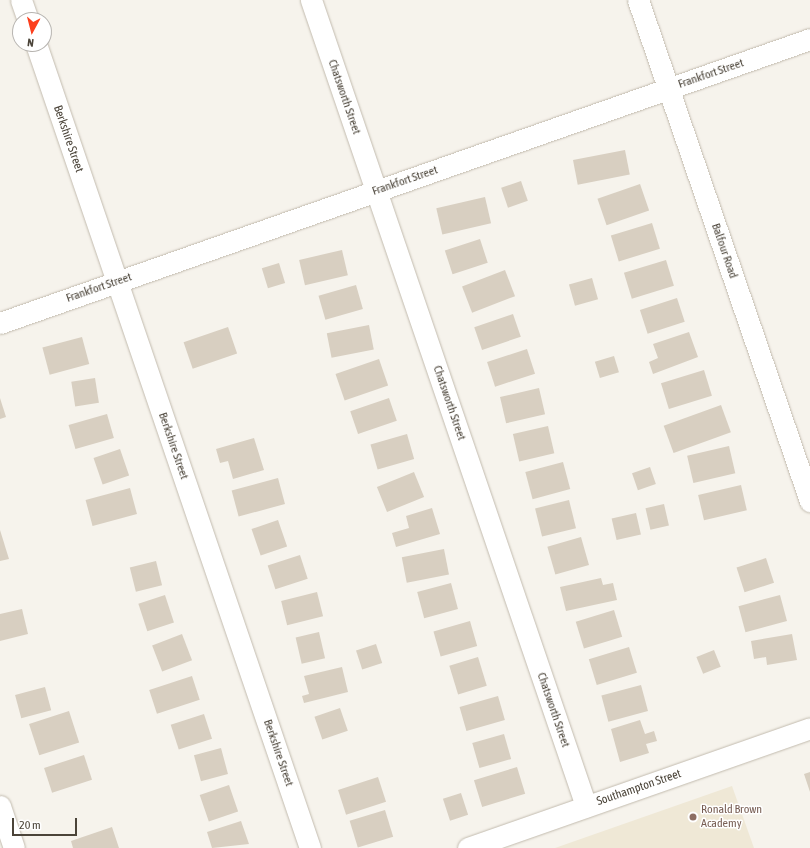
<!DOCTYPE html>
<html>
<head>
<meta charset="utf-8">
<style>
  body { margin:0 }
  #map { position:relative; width:810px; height:848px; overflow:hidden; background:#f6f3ec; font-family:"Asap Condensed",sans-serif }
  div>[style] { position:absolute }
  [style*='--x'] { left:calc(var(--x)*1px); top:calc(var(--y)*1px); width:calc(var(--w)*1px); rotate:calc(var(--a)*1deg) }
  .education>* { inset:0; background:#efe8d6 }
  .building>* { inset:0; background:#d8cfc1; transform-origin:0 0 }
  .roads { filter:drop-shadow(0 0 1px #c2bbae) drop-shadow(0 0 1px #c2bbae) }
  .minor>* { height:21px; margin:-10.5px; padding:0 10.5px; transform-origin:10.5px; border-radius:10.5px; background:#fff }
  .dots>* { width:11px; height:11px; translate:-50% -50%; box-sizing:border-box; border:2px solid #fff; border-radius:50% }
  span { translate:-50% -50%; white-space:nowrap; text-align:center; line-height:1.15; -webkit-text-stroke:3px #fff; paint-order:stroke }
  .street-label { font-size:12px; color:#4b4439 }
  .education-label { font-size:12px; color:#785e54 }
  .left { translate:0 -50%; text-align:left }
  .north { position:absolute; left:12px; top:12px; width:40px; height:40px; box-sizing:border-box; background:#fff; border:1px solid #b7b4b0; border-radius:50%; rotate:187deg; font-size:11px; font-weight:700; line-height:16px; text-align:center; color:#4b4439 }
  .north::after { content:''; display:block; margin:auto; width:14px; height:18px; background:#fc3f1d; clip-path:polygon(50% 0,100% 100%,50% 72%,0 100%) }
  .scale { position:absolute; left:12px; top:818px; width:65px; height:18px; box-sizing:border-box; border:2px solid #4b4439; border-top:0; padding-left:5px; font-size:12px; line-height:14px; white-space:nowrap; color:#4b4439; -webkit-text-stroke:3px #fff; paint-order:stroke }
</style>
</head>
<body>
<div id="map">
  <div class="education">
    <div style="clip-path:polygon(732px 786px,754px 848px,555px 848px)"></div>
  </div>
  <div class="building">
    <div style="left:625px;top:150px;width:25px;height:53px;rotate:79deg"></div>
    <div style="left:521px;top:181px;width:21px;height:21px;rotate:71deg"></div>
    <div style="left:640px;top:184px;width:28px;height:45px;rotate:71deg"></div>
    <div style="left:485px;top:197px;width:27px;height:50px;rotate:77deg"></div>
    <div style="left:652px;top:223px;width:27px;height:43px;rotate:73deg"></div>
    <div style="left:480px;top:239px;width:25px;height:37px;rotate:72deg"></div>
    <div style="left:342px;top:250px;width:26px;height:44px;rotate:77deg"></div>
    <div style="left:666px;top:260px;width:27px;height:44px;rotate:73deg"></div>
    <div style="left:279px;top:263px;width:21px;height:18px;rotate:73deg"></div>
    <div style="left:505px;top:270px;width:28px;height:46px;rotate:69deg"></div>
    <div style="left:592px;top:278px;width:22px;height:24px;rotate:74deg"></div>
    <div style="left:356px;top:285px;width:25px;height:39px;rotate:74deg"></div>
    <div style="left:677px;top:298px;width:25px;height:39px;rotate:72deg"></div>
    <div style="left:513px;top:314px;width:24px;height:41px;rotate:71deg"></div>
    <div style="left:369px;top:325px;width:25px;height:43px;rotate:79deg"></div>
    <div style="left:228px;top:327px;width:28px;height:47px;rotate:71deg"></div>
    <div style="clip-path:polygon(689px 332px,698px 357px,653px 374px,649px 362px,658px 358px,653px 344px)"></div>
    <div style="left:82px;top:337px;width:28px;height:41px;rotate:75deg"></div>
    <div style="left:527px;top:349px;width:26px;height:42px;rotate:72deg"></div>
    <div style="left:614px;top:356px;width:17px;height:20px;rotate:73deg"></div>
    <div style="left:379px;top:359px;width:28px;height:46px;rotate:71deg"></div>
    <div style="left:704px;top:370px;width:27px;height:45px;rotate:73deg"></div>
    <div style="left:95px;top:378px;width:25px;height:24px;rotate:81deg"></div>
    <div style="left:539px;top:388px;width:27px;height:40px;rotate:77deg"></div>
    <div style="clip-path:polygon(0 398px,6px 417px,0 419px)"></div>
    <div style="left:389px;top:398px;width:24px;height:41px;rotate:71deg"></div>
    <div style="left:721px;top:405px;width:29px;height:61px;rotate:70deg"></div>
    <div style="left:107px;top:414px;width:25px;height:40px;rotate:74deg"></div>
    <div style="left:548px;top:426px;width:28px;height:36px;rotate:77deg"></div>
    <div style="left:407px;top:434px;width:26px;height:38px;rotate:74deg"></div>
    <div style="clip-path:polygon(254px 438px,264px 470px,233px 479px,228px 461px,220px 463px,216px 449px)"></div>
    <div style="left:729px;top:446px;width:28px;height:43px;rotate:77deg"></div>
    <div style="left:120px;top:449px;width:28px;height:28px;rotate:71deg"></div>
    <div style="left:563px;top:462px;width:28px;height:39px;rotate:75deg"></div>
    <div style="left:650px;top:467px;width:18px;height:19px;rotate:71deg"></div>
    <div style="left:414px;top:472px;width:27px;height:40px;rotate:68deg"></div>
    <div style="left:278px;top:478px;width:27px;height:48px;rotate:75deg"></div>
    <div style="left:741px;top:485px;width:26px;height:44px;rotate:77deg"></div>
    <div style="left:130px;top:488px;width:27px;height:46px;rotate:75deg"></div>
    <div style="left:569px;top:500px;width:29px;height:35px;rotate:76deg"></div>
    <div style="left:664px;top:504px;width:22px;height:19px;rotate:77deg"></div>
    <div style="clip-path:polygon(432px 508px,440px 534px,396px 547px,392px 533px,409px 528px,406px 516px)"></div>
    <div style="left:636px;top:513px;width:22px;height:25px;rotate:77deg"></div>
    <div style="left:278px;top:520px;width:28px;height:28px;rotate:71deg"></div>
    <div style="clip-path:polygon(0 530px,9px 559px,0 561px)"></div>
    <div style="left:581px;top:537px;width:29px;height:35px;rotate:74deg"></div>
    <div style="left:444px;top:549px;width:26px;height:43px;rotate:79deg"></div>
    <div style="left:300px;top:555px;width:25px;height:34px;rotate:72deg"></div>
    <div style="left:766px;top:558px;width:26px;height:31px;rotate:72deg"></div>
    <div style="left:156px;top:561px;width:25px;height:27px;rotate:76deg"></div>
    <div style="clip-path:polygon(601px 578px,603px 585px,613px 583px,617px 600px,566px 611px,560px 587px)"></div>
    <div style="left:451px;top:583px;width:27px;height:35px;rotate:75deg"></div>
    <div style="left:317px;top:592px;width:25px;height:37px;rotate:76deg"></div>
    <div style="left:165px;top:595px;width:29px;height:28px;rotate:72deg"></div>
    <div style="left:780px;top:595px;width:27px;height:43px;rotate:75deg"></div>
    <div style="clip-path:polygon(22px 609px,28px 634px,0 641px,0 614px)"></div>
    <div style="left:614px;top:610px;width:28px;height:40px;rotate:73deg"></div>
    <div style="left:470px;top:621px;width:26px;height:38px;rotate:74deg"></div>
    <div style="left:319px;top:632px;width:27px;height:24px;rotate:77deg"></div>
    <div style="left:182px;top:634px;width:28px;height:32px;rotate:69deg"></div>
    <div style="clip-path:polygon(792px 634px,797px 660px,767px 665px,766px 657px,754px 659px,751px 641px)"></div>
    <div style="left:376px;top:644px;width:20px;height:21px;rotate:72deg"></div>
    <div style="left:629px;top:647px;width:27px;height:42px;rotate:73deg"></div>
    <div style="left:714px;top:650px;width:18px;height:19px;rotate:68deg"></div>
    <div style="left:478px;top:657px;width:30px;height:30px;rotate:73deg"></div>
    <div style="clip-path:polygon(342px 667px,348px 692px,304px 703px,302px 696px,309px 694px,304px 676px)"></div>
    <div style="left:192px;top:676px;width:25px;height:45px;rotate:72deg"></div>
    <div style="left:641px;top:685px;width:27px;height:41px;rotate:75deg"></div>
    <div style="left:45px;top:687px;width:24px;height:31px;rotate:75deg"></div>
    <div style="left:498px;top:696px;width:25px;height:40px;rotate:74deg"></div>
    <div style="left:340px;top:708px;width:24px;height:27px;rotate:71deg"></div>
    <div style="left:69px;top:711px;width:33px;height:42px;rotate:72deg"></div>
    <div style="left:204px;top:714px;width:26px;height:35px;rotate:72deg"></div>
    <div style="clip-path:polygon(640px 720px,645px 734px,654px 731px,657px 741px,646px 744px,649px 753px,620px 762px,611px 729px)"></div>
    <div style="left:504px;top:734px;width:26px;height:33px;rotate:74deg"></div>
    <div style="left:221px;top:748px;width:27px;height:28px;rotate:75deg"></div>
    <div style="left:84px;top:755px;width:26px;height:42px;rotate:72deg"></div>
    <div style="left:517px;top:767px;width:28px;height:45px;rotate:73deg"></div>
    <div style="clip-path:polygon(810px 772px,810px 792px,804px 774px)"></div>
    <div style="left:378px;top:777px;width:26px;height:42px;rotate:72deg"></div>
    <div style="left:229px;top:785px;width:28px;height:31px;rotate:71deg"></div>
    <div style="left:461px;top:793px;width:23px;height:19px;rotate:72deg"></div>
    <div style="left:385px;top:810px;width:28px;height:37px;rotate:73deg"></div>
    <div style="clip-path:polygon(241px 821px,249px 844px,212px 848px,207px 832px)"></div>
    <div style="clip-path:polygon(112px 827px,119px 848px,73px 848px,71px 841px)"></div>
  </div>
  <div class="roads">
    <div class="minor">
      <div style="--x:21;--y:0;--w:21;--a:71"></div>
      <div style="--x:311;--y:0;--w:852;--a:71.16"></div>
      <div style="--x:638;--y:0;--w:530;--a:71.05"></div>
      <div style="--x:36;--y:44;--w:849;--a:71.18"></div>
      <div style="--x:0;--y:323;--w:858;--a:-19.32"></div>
      <div style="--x:0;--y:806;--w:44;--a:71.6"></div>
      <div style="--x:468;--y:848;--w:362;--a:-19.3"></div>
    </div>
  </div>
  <div class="dots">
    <div style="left:693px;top:817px;background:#8d6e63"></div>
  </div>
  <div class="street-label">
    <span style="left:711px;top:74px;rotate:-19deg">Frankfort Street</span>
    <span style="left:344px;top:97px;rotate:71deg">Chatsworth Street</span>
    <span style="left:68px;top:139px;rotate:71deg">Berkshire Street</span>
    <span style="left:405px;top:181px;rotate:-19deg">Frankfort Street</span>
    <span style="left:724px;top:251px;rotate:71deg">Balfour Road</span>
    <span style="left:99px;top:288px;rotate:-19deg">Frankfort Street</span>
    <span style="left:449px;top:403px;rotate:71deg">Chatsworth Street</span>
    <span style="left:173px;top:446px;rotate:71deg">Berkshire Street</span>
    <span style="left:553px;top:710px;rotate:71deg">Chatsworth Street</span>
    <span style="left:278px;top:753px;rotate:71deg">Berkshire Street</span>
    <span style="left:639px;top:788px;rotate:-19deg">Southampton Street</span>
  </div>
  <div class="education-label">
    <span class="left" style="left:701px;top:817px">Ronald Brown<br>Academy</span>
  </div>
  <div class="north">N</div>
  <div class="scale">20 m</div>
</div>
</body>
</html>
